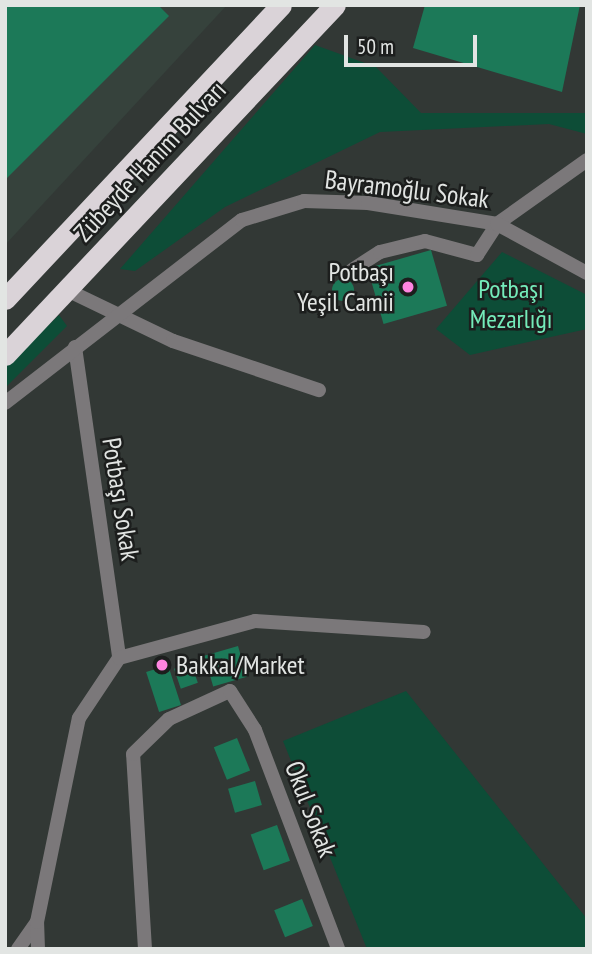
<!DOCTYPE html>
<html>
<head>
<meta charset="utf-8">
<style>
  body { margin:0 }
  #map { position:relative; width:592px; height:954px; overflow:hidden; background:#323835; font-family:"PT Sans Narrow",sans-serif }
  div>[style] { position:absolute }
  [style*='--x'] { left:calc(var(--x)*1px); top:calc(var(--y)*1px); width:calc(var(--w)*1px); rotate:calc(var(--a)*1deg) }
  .built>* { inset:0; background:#36423c }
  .green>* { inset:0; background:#0d4d37 }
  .building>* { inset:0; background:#1c7958; transform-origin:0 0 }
  .round { border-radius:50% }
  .street>* { height:14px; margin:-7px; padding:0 7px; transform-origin:7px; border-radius:7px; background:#7b787a }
  .highway>* { height:21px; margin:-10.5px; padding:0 10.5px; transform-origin:10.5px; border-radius:10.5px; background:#dad3d8 }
  .dots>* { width:19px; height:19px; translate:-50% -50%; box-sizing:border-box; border:4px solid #1c1e1d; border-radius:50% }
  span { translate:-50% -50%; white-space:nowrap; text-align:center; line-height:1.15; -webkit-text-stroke:5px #1c1e1d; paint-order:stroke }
  .street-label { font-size:26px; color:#e2e5e3 }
  .poi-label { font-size:26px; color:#e2e5e3 }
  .right { translate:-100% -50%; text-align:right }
  .left { translate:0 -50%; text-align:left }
  .park-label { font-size:26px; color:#74ebba }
  .frame { position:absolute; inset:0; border:7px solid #e2e5e3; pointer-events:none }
  .scale { position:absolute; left:344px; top:35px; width:133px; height:32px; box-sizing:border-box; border:4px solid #e2e5e3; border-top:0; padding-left:9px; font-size:21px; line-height:24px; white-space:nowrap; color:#e2e5e3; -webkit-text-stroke:5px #1c1e1d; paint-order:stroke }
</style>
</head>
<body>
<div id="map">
  <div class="built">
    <div style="clip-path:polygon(5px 5px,227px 5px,5px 245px)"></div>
  </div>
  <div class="green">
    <div style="clip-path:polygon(315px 45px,376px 67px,421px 113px,587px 113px,587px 134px,549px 124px,380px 132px,225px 207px,135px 271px,120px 269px)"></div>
    <div style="clip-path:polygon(502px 252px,587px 295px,587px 329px,470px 355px,436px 329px)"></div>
    <div style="clip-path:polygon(59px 315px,67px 326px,5px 388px,5px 367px)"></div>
    <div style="clip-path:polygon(406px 691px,587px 919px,587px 949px,367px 949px,283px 741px)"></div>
  </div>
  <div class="building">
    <div style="clip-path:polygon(5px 5px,158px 5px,169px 16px,5px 180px)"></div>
    <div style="clip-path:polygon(425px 5px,580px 5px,562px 92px,413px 48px)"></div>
    <div style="left:431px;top:250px;width:58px;height:66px;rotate:74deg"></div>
    <div class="round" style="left:332px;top:279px;width:22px;height:22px"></div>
    <div style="left:238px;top:646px;width:32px;height:35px;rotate:74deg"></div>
    <div style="left:191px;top:663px;width:21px;height:18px;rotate:71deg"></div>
    <div style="left:168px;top:665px;width:42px;height:23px;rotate:72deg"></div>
    <div style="left:237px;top:738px;width:35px;height:25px;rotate:68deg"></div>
    <div style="left:255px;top:781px;width:25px;height:28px;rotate:74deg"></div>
    <div style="left:277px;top:825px;width:38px;height:28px;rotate:70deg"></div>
    <div style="left:302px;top:899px;width:29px;height:30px;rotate:68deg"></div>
  </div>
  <div class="street">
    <div style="--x:352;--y:270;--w:33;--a:-33"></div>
    <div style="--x:380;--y:252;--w:46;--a:-13.7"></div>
    <div style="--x:425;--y:241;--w:54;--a:15.1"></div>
    <div style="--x:477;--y:255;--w:37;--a:-57"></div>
    <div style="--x:497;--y:224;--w:110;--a:-35.4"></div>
    <div style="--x:69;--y:291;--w:115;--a:25.7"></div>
    <div style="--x:173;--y:341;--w:154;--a:18.6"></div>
    <div style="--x:75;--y:347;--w:314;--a:81.9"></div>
    <div style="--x:5;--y:403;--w:299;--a:-37.7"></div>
    <div style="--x:242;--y:220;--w:65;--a:-17"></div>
    <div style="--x:304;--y:201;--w:64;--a:1.8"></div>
    <div style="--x:368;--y:203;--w:131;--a:9.2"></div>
    <div style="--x:497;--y:224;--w:102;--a:28.6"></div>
    <div style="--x:18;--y:949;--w:33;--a:-55"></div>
    <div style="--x:38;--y:949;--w:27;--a:-92"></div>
    <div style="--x:37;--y:922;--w:208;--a:-78.4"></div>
    <div style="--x:79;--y:718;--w:72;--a:-56.3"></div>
    <div style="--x:119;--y:658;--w:141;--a:-15.2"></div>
    <div style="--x:255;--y:621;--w:169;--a:3.7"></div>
    <div style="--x:145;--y:949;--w:195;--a:-93.5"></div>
    <div style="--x:133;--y:754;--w:50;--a:-44.2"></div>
    <div style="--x:169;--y:719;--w:67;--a:-24.7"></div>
    <div style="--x:230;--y:691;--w:46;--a:57.3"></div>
    <div style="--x:255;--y:730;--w:234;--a:69.2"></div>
  </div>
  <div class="highway">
    <div style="--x:5;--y:299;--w:403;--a:-46.8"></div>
    <div style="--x:5;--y:355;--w:481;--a:-46.7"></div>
  </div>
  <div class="dots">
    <div style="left:408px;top:287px;background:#fe85e0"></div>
    <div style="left:162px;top:665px;background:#fe85e0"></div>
  </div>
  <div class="street-label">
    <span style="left:150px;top:161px;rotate:-47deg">Zübeyde Hanım Bulvarı</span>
    <span style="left:407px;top:189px;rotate:7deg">Bayramoğlu Sokak</span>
    <span style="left:121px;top:499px;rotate:81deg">Potbaşı Sokak</span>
    <span style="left:311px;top:809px;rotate:69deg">Okul Sokak</span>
  </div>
  <div class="poi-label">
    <span class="right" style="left:394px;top:287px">Potbaşı<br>Yeşil Camii</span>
    <span class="left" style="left:176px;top:665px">Bakkal/Market</span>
  </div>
  <div class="park-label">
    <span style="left:511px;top:304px">Potbaşı<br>Mezarlığı</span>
  </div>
  <div class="frame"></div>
  <div class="scale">50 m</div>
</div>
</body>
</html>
